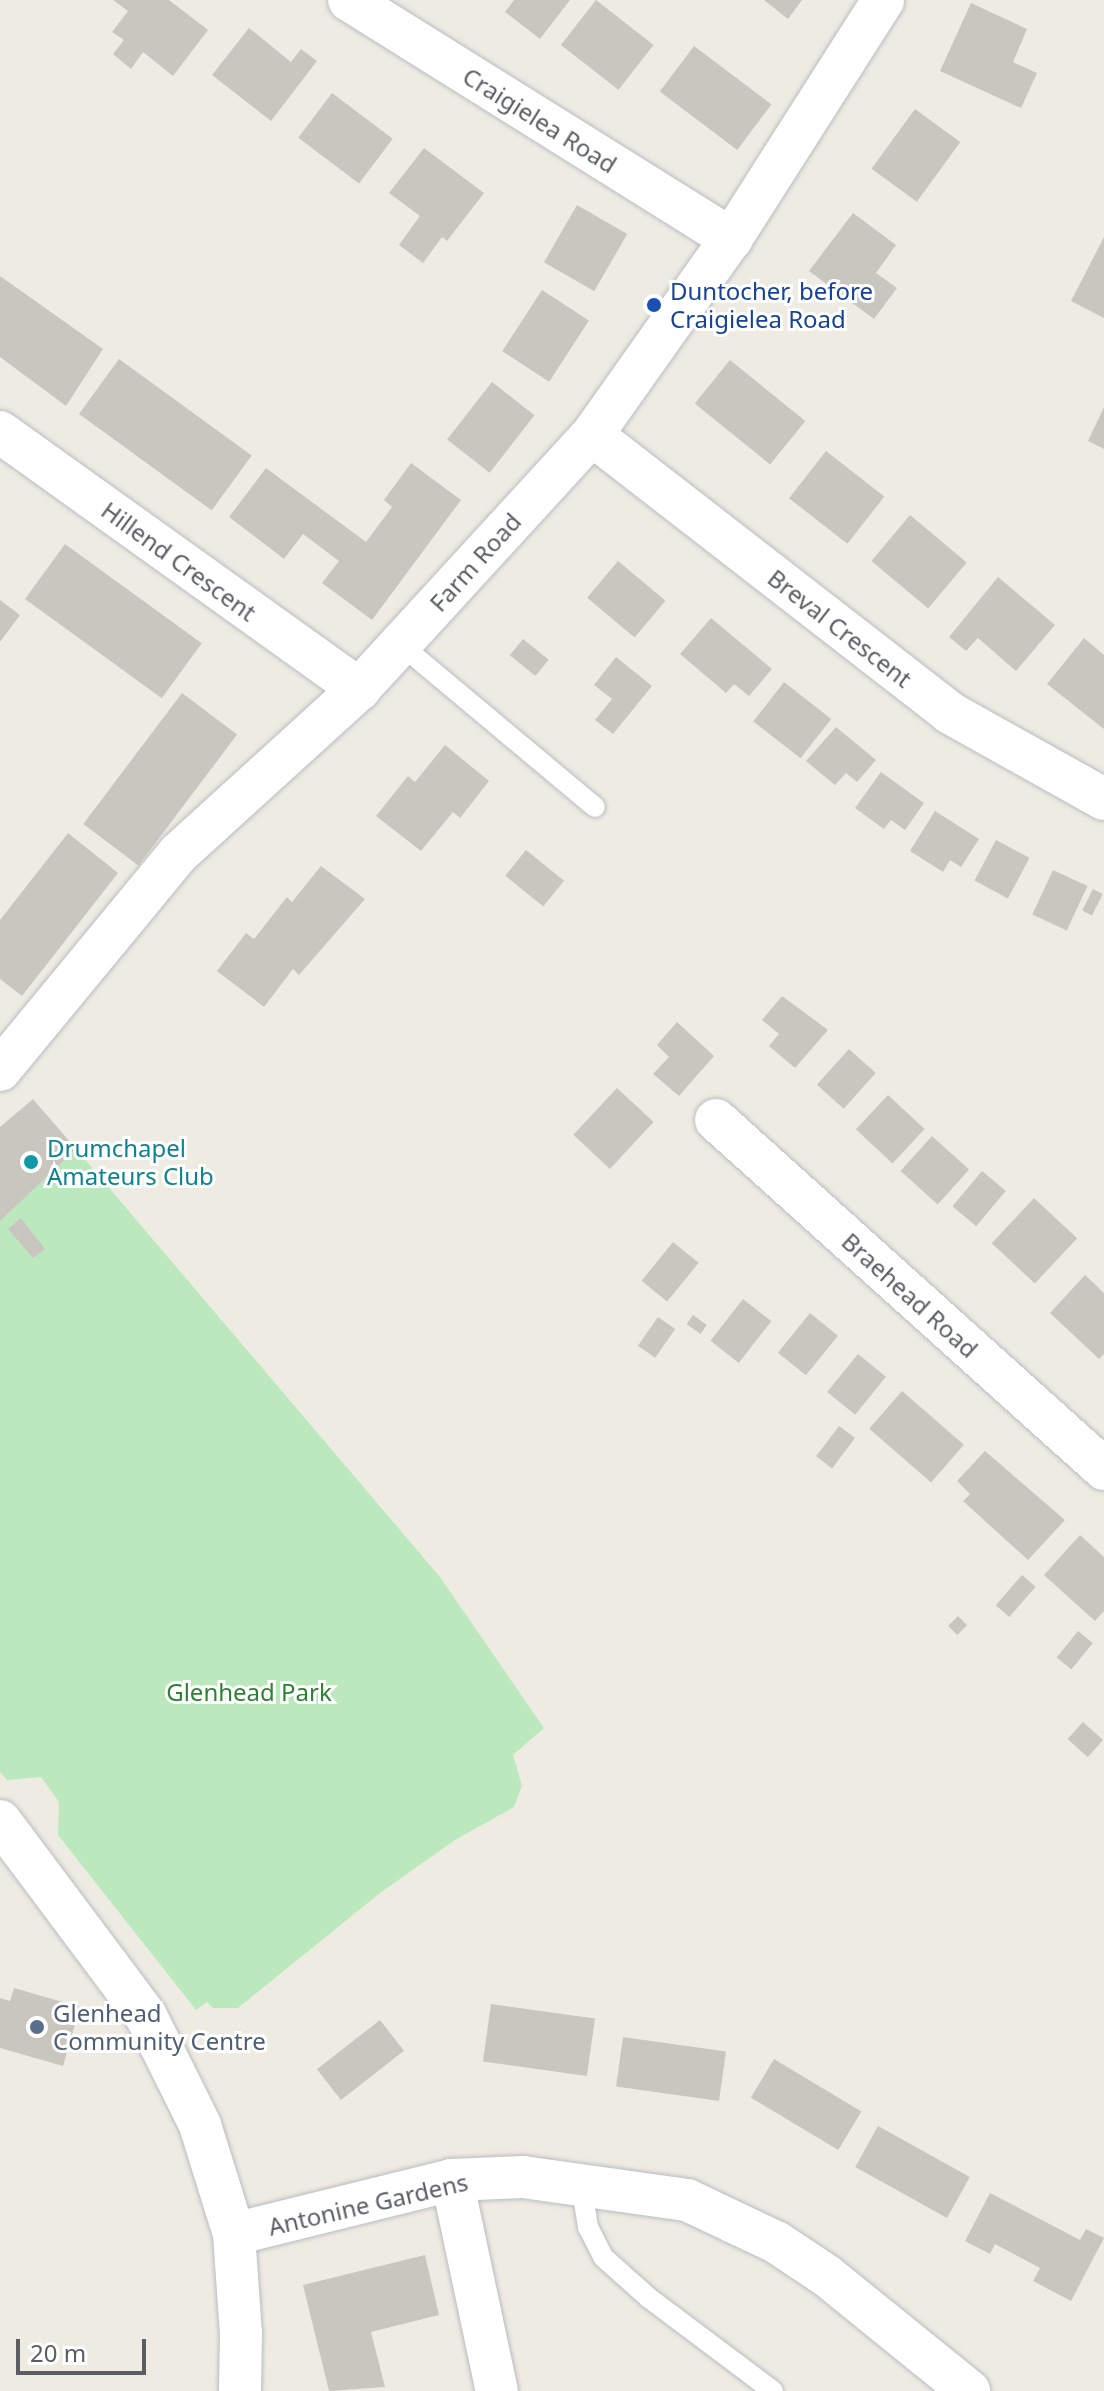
<!DOCTYPE html>
<html>
<head>
<meta charset="utf-8">
<style>
  body { margin:0 }
  #map { position:relative; width:1104px; height:2391px; overflow:hidden; background:#eeece2; font-family:"Noto Sans",sans-serif }
  div>[style] { position:absolute }
  [style*='--x'] { left:calc(var(--x)*1px); top:calc(var(--y)*1px); width:calc(var(--w)*1px); rotate:calc(var(--a)*1deg) }
  .green>* { inset:0; background:#bce8be }
  .building>* { inset:0; background:#c9c6bf; transform-origin:0 0 }
  .roads { filter:drop-shadow(0 0 2px #babcc2) drop-shadow(0 0 2px #babcc2) }
  .service>* { height:20px; margin:-10px; padding:0 10px; transform-origin:10px; border-radius:10px; background:#fff }
  .minor>* { height:42px; margin:-21px; padding:0 21px; transform-origin:21px; border-radius:21px; background:#fff }
  .dots>* { width:22px; height:22px; translate:-50% -50%; box-sizing:border-box; border:4px solid #fff; border-radius:50% }
  span { translate:-50% -50%; white-space:nowrap; text-align:center; line-height:1.15; -webkit-text-stroke:6px #fff; paint-order:stroke }
  .street-label { font-size:24px; color:#5a5e64 }
  .transit-label { font-size:24px; color:#164399 }
  .left { translate:0 -50%; text-align:left }
  .culture-label { font-size:24px; color:#0d838f }
  .park-label { font-size:24px; color:#2d8234 }
  .service-label { font-size:24px; color:#4e5e75 }
  .scale { position:absolute; left:16px; top:2339px; width:130px; height:36px; box-sizing:border-box; border:4px solid #5a5e64; border-top:0; padding-left:10px; font-size:24px; line-height:28px; white-space:nowrap; color:#5a5e64; -webkit-text-stroke:6px #fff; paint-order:stroke }
</style>
</head>
<body>
<div id="map">
  <div class="green">
    <div style="clip-path:polygon(0 1127px,76px 1149px,440px 1577px,544px 1728px,513px 1755px,522px 1786px,514px 1807px,455px 1840px,380px 1893px,238px 2008px,213px 2008px,207px 2002px,196px 2010px,58px 1835px,59px 1802px,41px 1777px,7px 1780px,0 1772px)"></div>
  </div>
  <div class="building">
    <div style="clip-path:polygon(113px 0,169px 0,208px 30px,173px 76px,143px 52px,131px 69px,113px 54px,124px 40px,112px 32px,128px 11px)"></div>
    <div style="clip-path:polygon(514px 0,570px 0,540px 39px,505px 12px)"></div>
    <div style="left:596px;top:0;width:73px;height:57px;rotate:38deg"></div>
    <div style="clip-path:polygon(764px 0,802px 0,788px 19px)"></div>
    <div style="clip-path:polygon(971px 3px,1027px 29px,1013px 62px,1037px 73px,1021px 108px,940px 71px)"></div>
    <div style="clip-path:polygon(249px 28px,291px 62px,301px 49px,317px 61px,271px 121px,212px 75px)"></div>
    <div style="left:694px;top:46px;width:97px;height:57px;rotate:37deg"></div>
    <div style="left:332px;top:93px;width:76px;height:56px;rotate:37deg"></div>
    <div style="left:915px;top:109px;width:56px;height:74px;rotate:36deg"></div>
    <div style="clip-path:polygon(424px 148px,484px 193px,447px 241px,442px 237px,423px 263px,399px 245px,420px 216px,389px 193px)"></div>
    <div style="left:577px;top:205px;width:58px;height:66px;rotate:30deg"></div>
    <div style="clip-path:polygon(853px 213px,896px 245px,876px 273px,897px 288px,874px 319px,809px 271px)"></div>
    <div style="clip-path:polygon(1104px 237px,1104px 318px,1071px 301px)"></div>
    <div style="clip-path:polygon(0 276px,103px 349px,66px 406px,0 357px)"></div>
    <div style="left:542px;top:290px;width:56px;height:73px;rotate:33deg"></div>
    <div style="left:119px;top:359px;width:164px;height:68px;rotate:36deg"></div>
    <div style="left:730px;top:360px;width:97px;height:56px;rotate:39deg"></div>
    <div style="left:492px;top:382px;width:54px;height:73px;rotate:38deg"></div>
    <div style="clip-path:polygon(1104px 407px,1104px 449px,1088px 441px)"></div>
    <div style="left:826px;top:451px;width:74px;height:60px;rotate:38deg"></div>
    <div style="clip-path:polygon(411px 463px,461px 500px,372px 620px,322px 583px,339px 561px,303px 534px,284px 559px,229px 517px,266px 468px,366px 542px,392px 507px,384px 500px)"></div>
    <div style="left:910px;top:515px;width:74px;height:60px;rotate:40deg"></div>
    <div style="left:65px;top:544px;width:169px;height:68px;rotate:36deg"></div>
    <div style="left:618px;top:561px;width:62px;height:48px;rotate:40deg"></div>
    <div style="clip-path:polygon(998px 577px,1055px 625px,1016px 671px,978px 638px,966px 651px,949px 637px)"></div>
    <div style="clip-path:polygon(0 600px,20px 615px,0 642px)"></div>
    <div style="clip-path:polygon(711px 618px,772px 669px,749px 696px,734px 684px,726px 693px,680px 654px)"></div>
    <div style="clip-path:polygon(1084px 638px,1104px 655px,1104px 729px,1047px 684px)"></div>
    <div style="left:523px;top:639px;width:33px;height:21px;rotate:39deg"></div>
    <div style="clip-path:polygon(616px 657px,652px 686px,613px 734px,595px 720px,612px 699px,594px 685px)"></div>
    <div style="left:784px;top:682px;width:60px;height:50px;rotate:38deg"></div>
    <div style="left:182px;top:693px;width:69px;height:164px;rotate:37deg"></div>
    <div style="clip-path:polygon(836px 727px,876px 760px,857px 782px,846px 773px,835px 785px,806px 761px)"></div>
    <div style="clip-path:polygon(445px 745px,489px 781px,460px 818px,453px 812px,421px 851px,376px 816px,408px 776px,415px 782px)"></div>
    <div style="clip-path:polygon(881px 772px,924px 803px,905px 830px,891px 820px,884px 829px,855px 808px)"></div>
    <div style="clip-path:polygon(935px 811px,979px 839px,961px 867px,950px 860px,943px 872px,910px 851px)"></div>
    <div style="clip-path:polygon(68px 833px,118px 873px,22px 996px,0 979px,0 920px)"></div>
    <div style="left:996px;top:840px;width:38px;height:46px;rotate:28deg"></div>
    <div style="left:526px;top:850px;width:49px;height:33px;rotate:39deg"></div>
    <div style="clip-path:polygon(321px 866px,365px 899px,299px 975px,293px 969px,264px 1007px,217px 971px,246px 933px,254px 939px,287px 897px,292px 902px)"></div>
    <div style="left:1053px;top:870px;width:38px;height:49px;rotate:25deg"></div>
    <div style="left:1093px;top:889px;width:11px;height:24px;rotate:27deg"></div>
    <div style="clip-path:polygon(782px 996px,828px 1030px,795px 1068px,769px 1046px,779px 1034px,762px 1020px)"></div>
    <div style="clip-path:polygon(677px 1022px,714px 1056px,679px 1096px,653px 1074px,669px 1057px,657px 1045px)"></div>
    <div style="left:849px;top:1049px;width:36px;height:48px;rotate:42deg"></div>
    <div style="left:617px;top:1088px;width:50px;height:64px;rotate:43deg"></div>
    <div style="left:888px;top:1095px;width:50px;height:47px;rotate:43deg"></div>
    <div style="clip-path:polygon(33px 1099px,76px 1149px,0 1221px,0 1127px)"></div>
    <div style="left:932px;top:1136px;width:50px;height:47px;rotate:42deg"></div>
    <div style="left:982px;top:1171px;width:31px;height:46px;rotate:40deg"></div>
    <div style="left:1034px;top:1198px;width:59px;height:62px;rotate:43deg"></div>
    <div style="clip-path:polygon(21px 1218px,45px 1249px,33px 1258px,8px 1229px)"></div>
    <div style="left:673px;top:1242px;width:33px;height:50px;rotate:39deg"></div>
    <div style="clip-path:polygon(1085px 1275px,1104px 1293px,1104px 1354px,1099px 1359px,1050px 1313px)"></div>
    <div style="left:743px;top:1299px;width:36px;height:53px;rotate:38deg"></div>
    <div style="left:810px;top:1313px;width:36px;height:51px;rotate:39deg"></div>
    <div style="left:693px;top:1315px;width:17px;height:11px;rotate:36deg"></div>
    <div style="left:658px;top:1317px;width:21px;height:35px;rotate:35deg"></div>
    <div style="left:858px;top:1354px;width:36px;height:49px;rotate:39deg"></div>
    <div style="left:902px;top:1391px;width:82px;height:50px;rotate:41deg"></div>
    <div style="left:839px;top:1426px;width:20px;height:38px;rotate:37deg"></div>
    <div style="clip-path:polygon(985px 1451px,1065px 1520px,1028px 1560px,963px 1501px,970px 1494px,957px 1481px)"></div>
    <div style="clip-path:polygon(1080px 1535px,1104px 1557px,1104px 1611px,1095px 1621px,1044px 1575px)"></div>
    <div style="left:1022px;top:1575px;width:18px;height:40px;rotate:41deg"></div>
    <div style="left:958px;top:1616px;width:13px;height:14px;rotate:45deg"></div>
    <div style="left:1078px;top:1631px;width:19px;height:34px;rotate:39deg"></div>
    <div style="left:1083px;top:1722px;width:27px;height:23px;rotate:42deg"></div>
    <div style="clip-path:polygon(14px 1988px,80px 2007px,63px 2066px,0 2048px,0 1998px,10px 2001px)"></div>
    <div style="left:491px;top:2004px;width:105px;height:58px;rotate:8deg"></div>
    <div style="left:380px;top:2020px;width:39px;height:80px;rotate:52deg"></div>
    <div style="left:623px;top:2037px;width:104px;height:50px;rotate:8deg"></div>
    <div style="left:774px;top:2059px;width:102px;height:45px;rotate:31deg"></div>
    <div style="left:878px;top:2126px;width:105px;height:47px;rotate:29deg"></div>
    <div style="clip-path:polygon(990px 2193px,1080px 2240px,1086px 2229px,1104px 2238px,1071px 2301px,1033px 2281px,1040px 2268px,995px 2244px,990px 2254px,965px 2241px)"></div>
    <div style="clip-path:polygon(425px 2255px,439px 2315px,371px 2332px,385px 2387px,329px 2391px,303px 2285px)"></div>
  </div>
  <div class="roads">
    <div class="service">
      <div style="--x:400;--y:644;--w:254;--a:39.9"></div>
      <div style="--x:581;--y:2183;--w:45;--a:81"></div>
      <div style="--x:588;--y:2227;--w:34;--a:63"></div>
      <div style="--x:603;--y:2257;--w:62;--a:41.7"></div>
      <div style="--x:649;--y:2298;--w:155;--a:36.9"></div>
    </div>
    <div class="minor">
      <div style="--x:349;--y:0;--w:451;--a:32"></div>
      <div style="--x:0;--y:432;--w:442;--a:35.6"></div>
      <div style="--x:592;--y:435;--w:453;--a:37.8"></div>
      <div style="--x:950;--y:713;--w:176;--a:29.2"></div>
      <div style="--x:0;--y:1070;--w:281;--a:-50.5"></div>
      <div style="--x:179;--y:853;--w:244;--a:-42.3"></div>
      <div style="--x:359;--y:689;--w:345;--a:-47.5"></div>
      <div style="--x:592;--y:435;--w:240;--a:-54.7"></div>
      <div style="--x:731;--y:239;--w:283;--a:-57.5"></div>
      <div style="--x:716;--y:1120;--w:522;--a:41.97"></div>
      <div style="--x:0;--y:1821;--w:244;--a:53.2"></div>
      <div style="--x:146;--y:2016;--w:122;--a:63.6"></div>
      <div style="--x:200;--y:2125;--w:114;--a:72.7"></div>
      <div style="--x:234;--y:2234;--w:99;--a:86"></div>
      <div style="--x:241;--y:2333;--w:58;--a:91"></div>
      <div style="--x:452;--y:2180;--w:216;--a:78"></div>
      <div style="--x:234;--y:2234;--w:225;--a:-13.9"></div>
      <div style="--x:452;--y:2180;--w:71;--a:-2.4"></div>
      <div style="--x:523;--y:2177;--w:166;--a:8"></div>
      <div style="--x:687;--y:2200;--w:98;--a:25.3"></div>
      <div style="--x:776;--y:2242;--w:61;--a:33.7"></div>
      <div style="--x:827;--y:2276;--w:183;--a:39"></div>
    </div>
  </div>
  <div class="dots">
    <div style="left:654px;top:305px;background:#1a4fb4"></div>
    <div style="left:31px;top:1162px;background:#0f9aa8"></div>
    <div style="left:37px;top:2027px;background:#5c6f8a"></div>
  </div>
  <div class="street-label">
    <span style="left:540px;top:120px;rotate:32deg">Craigielea Road</span>
    <span style="left:179px;top:561px;rotate:36deg">Hillend Crescent</span>
    <span style="left:475px;top:562px;rotate:-48deg">Farm Road</span>
    <span style="left:840px;top:628px;rotate:38deg">Breval Crescent</span>
    <span style="left:910px;top:1295px;rotate:42deg">Braehead Road</span>
    <span style="left:368px;top:2204px;rotate:-13deg">Antonine Gardens</span>
  </div>
  <div class="transit-label">
    <span class="left" style="left:670px;top:305px">Duntocher, before<br>Craigielea Road</span>
  </div>
  <div class="culture-label">
    <span class="left" style="left:47px;top:1162px">Drumchapel<br>Amateurs Club</span>
  </div>
  <div class="park-label">
    <span style="left:249px;top:1692px">Glenhead Park</span>
  </div>
  <div class="service-label">
    <span class="left" style="left:53px;top:2027px">Glenhead<br>Community Centre</span>
  </div>
  <div class="scale">20 m</div>
</div>
</body>
</html>
